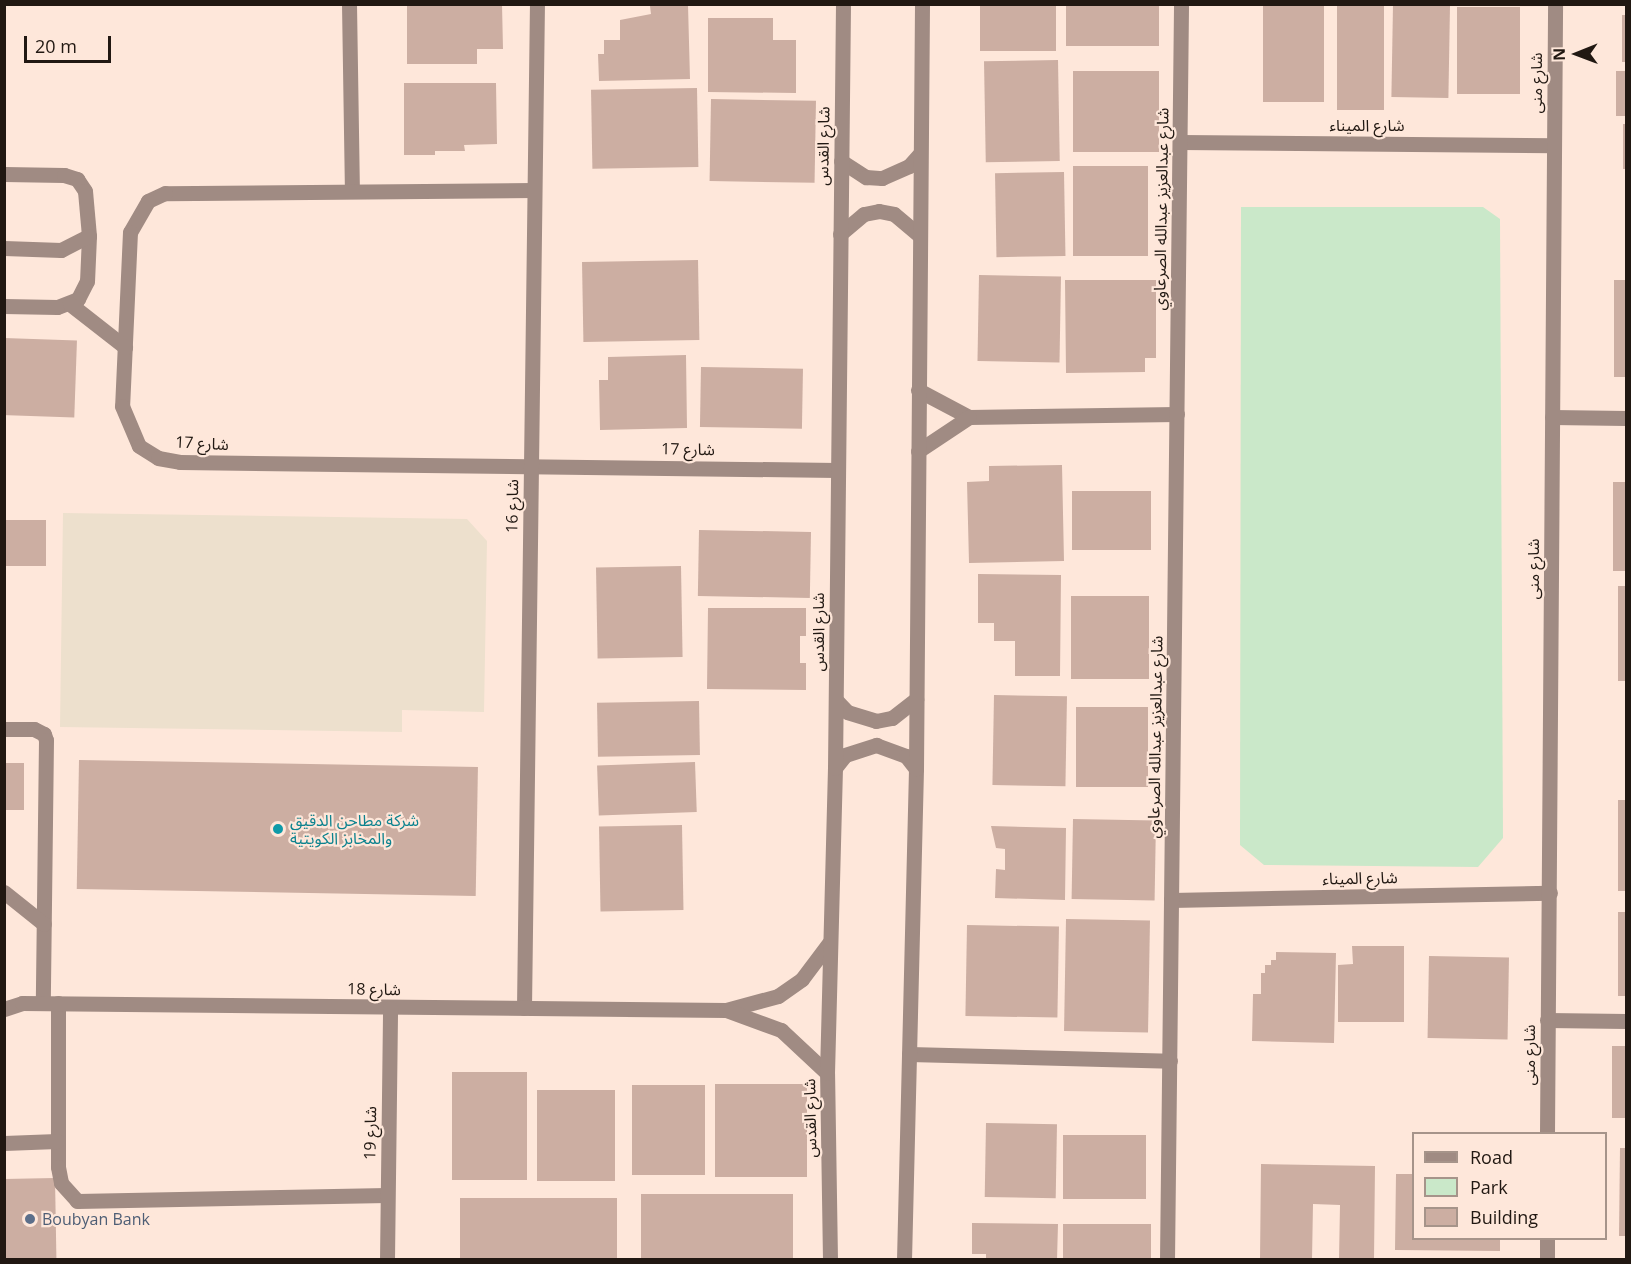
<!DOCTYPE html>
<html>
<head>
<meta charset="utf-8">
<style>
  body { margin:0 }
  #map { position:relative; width:1631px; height:1264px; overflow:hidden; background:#fee7da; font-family:"Open Sans","Noto Sans Arabic",sans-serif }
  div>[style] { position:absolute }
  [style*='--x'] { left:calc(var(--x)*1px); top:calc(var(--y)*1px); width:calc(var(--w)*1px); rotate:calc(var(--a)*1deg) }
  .education>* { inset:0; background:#ede0cd }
  .green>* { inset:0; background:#cae8c9 }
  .building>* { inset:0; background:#ccaea2; transform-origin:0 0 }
  .minor>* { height:15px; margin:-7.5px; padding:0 7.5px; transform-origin:7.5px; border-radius:7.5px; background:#a08b83 }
  .dots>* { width:16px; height:16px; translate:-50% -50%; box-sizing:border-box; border:3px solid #fee7da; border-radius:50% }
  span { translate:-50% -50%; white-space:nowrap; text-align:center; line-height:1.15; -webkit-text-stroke:4.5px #fee7da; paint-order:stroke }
  .street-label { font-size:16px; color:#211812 }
  .culture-label { font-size:16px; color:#0d838f }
  .left { translate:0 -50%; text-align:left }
  .service-label { font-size:16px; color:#4e5e75 }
  .frame { position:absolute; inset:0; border:6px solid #211812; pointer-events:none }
  .legend { position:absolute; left:1412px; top:1132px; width:195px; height:108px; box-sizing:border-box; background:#fee7da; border:2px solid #a6948a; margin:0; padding:8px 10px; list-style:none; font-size:18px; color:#211812 }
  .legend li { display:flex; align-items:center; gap:12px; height:30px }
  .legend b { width:30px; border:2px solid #a6948a }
  .north { position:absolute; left:1547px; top:24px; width:60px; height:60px; -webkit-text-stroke:4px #fee7da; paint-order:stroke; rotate:269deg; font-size:16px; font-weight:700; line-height:24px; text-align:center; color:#211812 }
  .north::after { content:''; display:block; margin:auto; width:21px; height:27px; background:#211812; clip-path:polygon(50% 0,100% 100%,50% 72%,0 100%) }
  .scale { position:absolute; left:24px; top:36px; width:87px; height:27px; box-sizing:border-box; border:3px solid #211812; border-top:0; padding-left:8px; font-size:18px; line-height:21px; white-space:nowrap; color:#211812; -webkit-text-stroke:4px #fee7da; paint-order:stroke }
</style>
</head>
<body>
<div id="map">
  <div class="education">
    <div style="clip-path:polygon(63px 513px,467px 519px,487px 541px,484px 712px,402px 710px,402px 732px,60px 727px)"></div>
  </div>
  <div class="green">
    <div style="clip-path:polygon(1241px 207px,1483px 207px,1500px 219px,1503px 838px,1478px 867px,1264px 865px,1240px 845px)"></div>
  </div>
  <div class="building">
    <div style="clip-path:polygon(407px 4px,502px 4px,503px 49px,477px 49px,477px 64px,407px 64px)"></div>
    <div style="left:980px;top:4px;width:76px;height:47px"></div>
    <div style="left:1066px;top:4px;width:93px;height:42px"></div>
    <div style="left:1263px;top:4px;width:61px;height:98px"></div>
    <div style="left:1337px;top:4px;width:47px;height:106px"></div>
    <div style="clip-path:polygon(688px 5px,690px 79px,599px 81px,598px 54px,604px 54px,604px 40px,620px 40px,620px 20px,651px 14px,650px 6px)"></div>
    <div style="left:1393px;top:5px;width:57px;height:92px;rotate:1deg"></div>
    <div style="left:1457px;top:7px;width:63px;height:87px"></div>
    <div style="left:1622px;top:15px;width:4px;height:47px"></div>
    <div style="clip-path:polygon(708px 18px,773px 18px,773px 40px,796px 40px,796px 93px,708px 92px)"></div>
    <div style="left:1058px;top:60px;width:101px;height:74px;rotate:89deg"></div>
    <div style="left:1073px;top:71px;width:86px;height:81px"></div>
    <div style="left:1616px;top:71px;width:10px;height:45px"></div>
    <div style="clip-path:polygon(404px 83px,496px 83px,497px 144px,464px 145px,465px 151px,435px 151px,435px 155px,404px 155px)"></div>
    <div style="left:697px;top:88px;width:79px;height:106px;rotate:89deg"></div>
    <div style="left:711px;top:99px;width:105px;height:82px;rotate:1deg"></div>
    <div style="left:1623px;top:124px;width:3px;height:45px"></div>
    <div style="left:1073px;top:166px;width:75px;height:90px"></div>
    <div style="left:1064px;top:172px;width:84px;height:69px;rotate:89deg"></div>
    <div style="left:698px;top:260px;width:80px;height:116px;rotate:89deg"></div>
    <div style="left:979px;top:275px;width:82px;height:86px;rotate:1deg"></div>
    <div style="clip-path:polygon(1065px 280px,1156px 280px,1156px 358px,1145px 358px,1145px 372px,1066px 373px)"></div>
    <div style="left:1614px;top:280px;width:12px;height:97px"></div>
    <div style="left:4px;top:338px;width:73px;height:77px;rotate:2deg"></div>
    <div style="clip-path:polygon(686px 355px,687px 428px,600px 430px,599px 380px,608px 380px,608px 357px)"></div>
    <div style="left:701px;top:367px;width:102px;height:60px;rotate:1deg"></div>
    <div style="clip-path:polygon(1062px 465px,1064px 561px,969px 563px,967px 482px,989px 481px,989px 466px)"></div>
    <div style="left:1613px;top:482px;width:13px;height:89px"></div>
    <div style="left:1072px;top:491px;width:79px;height:59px"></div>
    <div style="left:4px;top:520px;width:42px;height:46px"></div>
    <div style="left:699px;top:530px;width:112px;height:66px;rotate:1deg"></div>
    <div style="left:681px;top:566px;width:91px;height:85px;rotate:89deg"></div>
    <div style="clip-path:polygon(978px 574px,1061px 575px,1060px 676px,1015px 676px,1015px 641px,994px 641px,994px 623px,978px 623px)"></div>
    <div style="left:1618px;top:586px;width:8px;height:95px"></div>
    <div style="left:1071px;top:596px;width:78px;height:83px"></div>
    <div style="clip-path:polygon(708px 608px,806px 608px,806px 636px,800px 636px,800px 663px,806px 663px,806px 690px,707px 689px)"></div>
    <div style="left:994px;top:695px;width:73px;height:90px;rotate:1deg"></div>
    <div style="left:699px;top:701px;width:54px;height:102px;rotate:89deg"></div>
    <div style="left:1076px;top:707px;width:72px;height:80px"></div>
    <div style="left:79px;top:760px;width:399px;height:129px;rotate:1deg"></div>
    <div style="left:695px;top:762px;width:50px;height:98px;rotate:88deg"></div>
    <div style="left:4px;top:763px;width:20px;height:47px"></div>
    <div style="left:1618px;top:800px;width:8px;height:91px"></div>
    <div style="left:1073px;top:819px;width:83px;height:80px;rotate:1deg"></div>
    <div style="left:682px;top:825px;width:85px;height:83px;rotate:89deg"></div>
    <div style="clip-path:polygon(991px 826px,1066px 828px,1065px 900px,995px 898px,996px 869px,1005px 870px,1005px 849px,996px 848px)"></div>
    <div style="left:1618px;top:912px;width:8px;height:84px"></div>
    <div style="left:1066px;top:919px;width:84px;height:112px;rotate:1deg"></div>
    <div style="left:967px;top:925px;width:92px;height:91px;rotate:1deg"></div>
    <div style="clip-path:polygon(1352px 946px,1404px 946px,1404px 1022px,1338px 1022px,1338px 965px,1353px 964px)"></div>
    <div style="clip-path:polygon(1276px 952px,1336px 953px,1334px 1043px,1252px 1041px,1253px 994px,1261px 994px,1261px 973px,1265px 973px,1265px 965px,1271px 965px,1271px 960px,1276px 960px)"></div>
    <div style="left:1429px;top:956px;width:80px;height:82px;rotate:1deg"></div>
    <div style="left:1612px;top:1046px;width:14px;height:72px"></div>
    <div style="left:452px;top:1072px;width:75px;height:108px"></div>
    <div style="left:715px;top:1084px;width:92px;height:93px"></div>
    <div style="left:705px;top:1085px;width:90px;height:73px;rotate:90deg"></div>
    <div style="left:537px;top:1090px;width:78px;height:91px"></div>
    <div style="left:986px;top:1123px;width:71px;height:74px;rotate:1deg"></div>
    <div style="left:1063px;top:1135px;width:83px;height:64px"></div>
    <div style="clip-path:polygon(1620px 1148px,1626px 1148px,1626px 1236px,1619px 1236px)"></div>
    <div style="clip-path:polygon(1261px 1164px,1375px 1166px,1374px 1260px,1339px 1260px,1340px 1205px,1313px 1204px,1312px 1260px,1260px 1260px)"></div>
    <div style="clip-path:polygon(1396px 1174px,1414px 1174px,1414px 1238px,1500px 1238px,1500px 1251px,1395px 1250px)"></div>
    <div style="left:55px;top:1178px;width:82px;height:51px;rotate:89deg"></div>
    <div style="left:641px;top:1194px;width:152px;height:66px"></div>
    <div style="left:460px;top:1198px;width:157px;height:62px"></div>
    <div style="clip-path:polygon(972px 1223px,1058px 1224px,1057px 1260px,986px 1260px,986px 1254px,972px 1254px)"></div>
    <div style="left:1151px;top:1224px;width:36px;height:88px;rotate:90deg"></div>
  </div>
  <div class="minor">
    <div style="--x:349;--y:4;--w:187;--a:89.1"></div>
    <div style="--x:1180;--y:142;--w:374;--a:0.5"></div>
    <div style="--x:841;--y:161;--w:30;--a:33"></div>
    <div style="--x:866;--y:177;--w:16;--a:4"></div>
    <div style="--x:882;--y:178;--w:30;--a:-24"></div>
    <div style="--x:909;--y:166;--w:15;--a:-48"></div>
    <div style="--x:4;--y:174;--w:60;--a:1"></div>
    <div style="--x:64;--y:175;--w:14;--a:17"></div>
    <div style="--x:77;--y:179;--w:14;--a:56"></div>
    <div style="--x:85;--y:191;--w:45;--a:84.9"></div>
    <div style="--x:89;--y:236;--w:45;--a:92.5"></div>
    <div style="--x:87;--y:281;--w:20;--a:117"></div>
    <div style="--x:78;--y:299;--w:22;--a:159"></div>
    <div style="--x:57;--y:307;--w:53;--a:-178.9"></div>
    <div style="--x:534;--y:190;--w:369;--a:179.5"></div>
    <div style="--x:165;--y:193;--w:19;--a:155"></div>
    <div style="--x:148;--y:201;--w:36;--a:120"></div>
    <div style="--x:130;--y:232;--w:174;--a:92.6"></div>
    <div style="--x:122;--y:406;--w:43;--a:67"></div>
    <div style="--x:139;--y:446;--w:22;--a:32"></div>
    <div style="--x:158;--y:458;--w:22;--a:10"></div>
    <div style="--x:180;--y:462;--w:657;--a:0.7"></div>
    <div style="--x:840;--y:234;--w:31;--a:-40"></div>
    <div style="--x:864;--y:214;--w:15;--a:-11"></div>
    <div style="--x:879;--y:211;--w:15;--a:11"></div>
    <div style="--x:894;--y:214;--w:31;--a:40"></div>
    <div style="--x:4;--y:248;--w:57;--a:2"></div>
    <div style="--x:61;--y:250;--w:31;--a:-27"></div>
    <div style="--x:70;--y:304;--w:70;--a:38"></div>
    <div style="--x:918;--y:390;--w:58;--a:27.9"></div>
    <div style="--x:969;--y:417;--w:208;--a:-0.8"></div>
    <div style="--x:1552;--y:417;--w:74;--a:0.8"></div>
    <div style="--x:918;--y:451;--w:61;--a:-33.7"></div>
    <div style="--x:836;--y:700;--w:16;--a:47"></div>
    <div style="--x:847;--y:712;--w:30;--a:17"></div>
    <div style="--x:876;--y:721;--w:16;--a:-11"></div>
    <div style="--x:892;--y:718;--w:31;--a:-38"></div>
    <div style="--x:4;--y:729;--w:30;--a:0"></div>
    <div style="--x:34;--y:729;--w:11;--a:27"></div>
    <div style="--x:44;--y:734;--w:6;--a:72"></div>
    <div style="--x:46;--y:740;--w:263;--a:90.7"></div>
    <div style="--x:835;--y:768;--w:16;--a:-52"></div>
    <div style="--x:845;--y:755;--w:33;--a:-18"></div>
    <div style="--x:876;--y:745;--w:32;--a:20"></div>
    <div style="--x:906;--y:756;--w:16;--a:52"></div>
    <div style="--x:4;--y:892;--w:51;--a:38.7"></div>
    <div style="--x:1171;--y:900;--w:379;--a:-1.1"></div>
    <div style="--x:58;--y:1003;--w:164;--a:90"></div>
    <div style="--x:58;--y:1167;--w:16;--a:79"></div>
    <div style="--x:61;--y:1183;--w:24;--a:48"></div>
    <div style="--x:77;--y:1201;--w:310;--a:-1.1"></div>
    <div style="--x:524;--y:1008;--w:1004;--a:-89.26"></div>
    <div style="--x:4;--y:1009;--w:19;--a:-18"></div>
    <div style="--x:22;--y:1003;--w:704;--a:0.57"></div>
    <div style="--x:726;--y:1010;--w:54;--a:-15.1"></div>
    <div style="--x:778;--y:996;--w:29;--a:-35"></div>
    <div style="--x:802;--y:979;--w:45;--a:-53.1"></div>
    <div style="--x:726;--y:1010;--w:59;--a:20"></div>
    <div style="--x:781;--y:1030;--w:63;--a:43.1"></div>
    <div style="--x:1547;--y:1020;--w:79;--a:0.7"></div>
    <div style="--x:909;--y:1054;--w:261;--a:1.5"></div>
    <div style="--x:1547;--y:1134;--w:1130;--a:-89.59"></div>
    <div style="--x:4;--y:1143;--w:53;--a:-2.2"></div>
    <div style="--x:387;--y:1260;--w:252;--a:-89.3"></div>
    <div style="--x:830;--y:1260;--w:187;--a:-90.9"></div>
    <div style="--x:827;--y:1073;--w:305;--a:-88.5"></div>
    <div style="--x:835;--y:768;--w:764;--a:-89.4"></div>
    <div style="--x:904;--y:1260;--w:491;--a:-88.6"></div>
    <div style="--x:916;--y:769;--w:765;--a:-89.55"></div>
    <div style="--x:1167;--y:1260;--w:1256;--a:-89.36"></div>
    <div style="--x:1547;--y:1260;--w:22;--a:-90"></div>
  </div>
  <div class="dots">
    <div style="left:278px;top:829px;background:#0f9aa8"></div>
    <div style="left:30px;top:1219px;background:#5c6f8a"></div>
  </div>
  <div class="street-label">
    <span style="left:1536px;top:83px;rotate:-90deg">شارع منى</span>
    <span style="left:1367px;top:125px">شارع الميناء</span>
    <span style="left:823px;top:146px;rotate:-89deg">شارع القدس</span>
    <span style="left:1161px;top:209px;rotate:-89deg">شارع عبدالعزيز عبدالله الصرعاوي</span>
    <span style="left:202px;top:443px;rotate:3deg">شارع 17</span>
    <span style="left:688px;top:449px;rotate:1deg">شارع 17</span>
    <span style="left:512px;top:506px;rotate:-89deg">شارع 16</span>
    <span style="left:1533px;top:569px;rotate:-90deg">شارع منى</span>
    <span style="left:818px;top:632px;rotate:-90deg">شارع القدس</span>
    <span style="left:1155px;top:737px;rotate:-89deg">شارع عبدالعزيز عبدالله الصرعاوي</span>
    <span style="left:1360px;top:878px;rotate:-1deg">شارع الميناء</span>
    <span style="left:374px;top:989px;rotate:1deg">شارع 18</span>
    <span style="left:1529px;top:1055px;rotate:-90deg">شارع منى</span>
    <span style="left:810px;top:1118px;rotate:-91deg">شارع القدس</span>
    <span style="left:370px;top:1133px;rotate:-89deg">شارع 19</span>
  </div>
  <div class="culture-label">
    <span class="left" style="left:290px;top:829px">شركة مطاحن الدقيق<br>والمخابز الكويتية</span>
  </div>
  <div class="service-label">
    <span class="left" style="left:42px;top:1219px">Boubyan Bank</span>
  </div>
  <div class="frame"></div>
  <ul class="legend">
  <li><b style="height:8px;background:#a08b83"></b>Road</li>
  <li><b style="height:16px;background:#cae8c9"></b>Park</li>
  <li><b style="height:16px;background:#ccaea2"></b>Building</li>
  </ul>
  <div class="north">N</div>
  <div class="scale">20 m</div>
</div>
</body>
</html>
